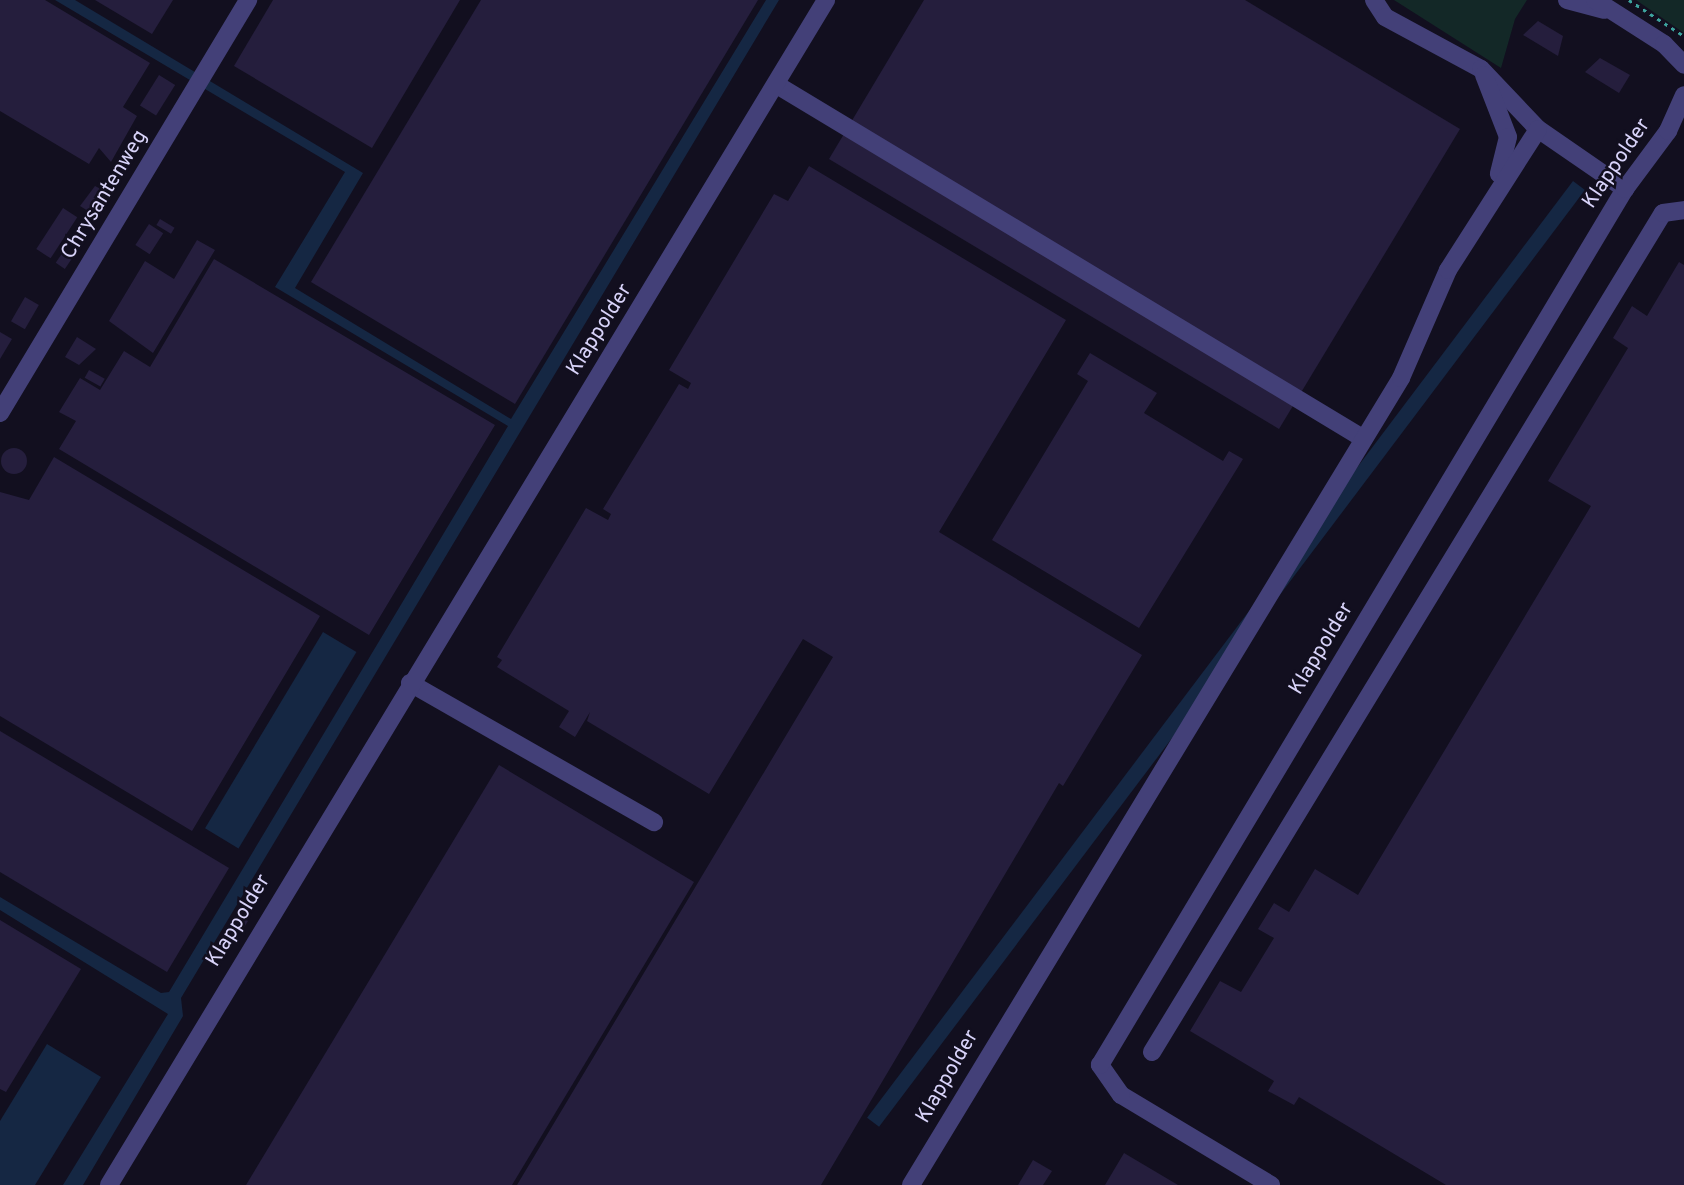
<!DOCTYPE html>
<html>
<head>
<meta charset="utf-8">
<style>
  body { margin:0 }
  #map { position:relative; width:1684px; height:1185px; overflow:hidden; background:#120f1f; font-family:Overpass,sans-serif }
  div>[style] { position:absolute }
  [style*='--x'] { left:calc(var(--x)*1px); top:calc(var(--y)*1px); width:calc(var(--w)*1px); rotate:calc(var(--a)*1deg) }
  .green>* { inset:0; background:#132827 }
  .water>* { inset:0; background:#152743; transform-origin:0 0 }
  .building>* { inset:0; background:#251e3d; transform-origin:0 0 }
  .round { border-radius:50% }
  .path>* { height:2.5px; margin-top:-1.25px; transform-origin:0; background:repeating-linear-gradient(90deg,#3da39e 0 3.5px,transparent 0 8.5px) }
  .minor>* { height:18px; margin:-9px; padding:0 9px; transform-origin:9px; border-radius:9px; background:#434078 }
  span { translate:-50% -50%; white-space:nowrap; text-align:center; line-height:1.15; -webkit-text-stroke:5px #120f1f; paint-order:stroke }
  .street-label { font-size:21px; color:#d8d3f9 }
</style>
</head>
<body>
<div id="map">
  <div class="green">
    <div style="clip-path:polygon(1394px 0,1527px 0,1515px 19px,1501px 68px)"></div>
    <div style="clip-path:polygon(1636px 0,1684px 0,1684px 33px)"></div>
  </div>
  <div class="water">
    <div style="clip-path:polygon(55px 0,75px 0,363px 173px,295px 288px,511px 419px,766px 0,779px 0,181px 998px,183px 1016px,83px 1185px,63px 1185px,168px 1014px,0 910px,0 897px,161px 993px,169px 992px,508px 426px,275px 287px,345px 172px)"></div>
    <div style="left:1573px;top:181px;width:15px;height:1173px;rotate:37deg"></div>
    <div style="left:323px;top:632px;width:39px;height:229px;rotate:31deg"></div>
    <div style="clip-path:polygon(47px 1044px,101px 1077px,35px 1185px,0 1185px,0 1121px)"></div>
  </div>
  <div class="building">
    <div style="clip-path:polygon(0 0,45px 0,150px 63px,123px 107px,137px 116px,111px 162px,99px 148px,89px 164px,0 111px)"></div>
    <div style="clip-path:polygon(95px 0,173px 0,152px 34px)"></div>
    <div style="clip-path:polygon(273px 0,460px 0,372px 148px,234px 66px)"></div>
    <div style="clip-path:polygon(481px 0,758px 0,515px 404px,311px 282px)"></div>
    <div style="clip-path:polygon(924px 0,1245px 0,1460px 129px,1279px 429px,829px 159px)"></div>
    <div style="clip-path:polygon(1538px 21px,1563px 36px,1558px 56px,1523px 35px)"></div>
    <div style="clip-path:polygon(1600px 58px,1630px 75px,1619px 93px,1585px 72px)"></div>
    <div style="left:159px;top:75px;width:19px;height:36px;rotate:32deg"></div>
    <div style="clip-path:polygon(809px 166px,1066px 320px,939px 532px,1142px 655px,1063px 786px,1059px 783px,821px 1185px,517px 1185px,833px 657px,803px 639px,709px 794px,587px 721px,590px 712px,575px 737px,559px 727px,569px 711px,497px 667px,502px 660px,497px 657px,586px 508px,608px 520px,611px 514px,603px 509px,679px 384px,688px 389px,691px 383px,669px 370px,774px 194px,788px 201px)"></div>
    <div style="clip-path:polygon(95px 186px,110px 194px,96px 216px,80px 206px)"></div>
    <div style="left:63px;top:208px;width:17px;height:49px;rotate:33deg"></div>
    <div style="left:160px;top:219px;width:17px;height:7px;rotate:31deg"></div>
    <div style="left:149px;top:224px;width:17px;height:25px;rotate:33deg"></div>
    <div style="clip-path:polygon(197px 240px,215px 250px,153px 353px,109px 321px,145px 261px,174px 279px)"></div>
    <div style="left:63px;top:252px;width:11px;height:13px;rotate:34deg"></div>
    <div style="clip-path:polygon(214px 259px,495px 425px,369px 635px,59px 449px,76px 421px,59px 412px,80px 378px,100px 390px,124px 351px,150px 367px)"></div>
    <div style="clip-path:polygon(1679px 262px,1684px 265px,1684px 1185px,1446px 1185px,1299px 1097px,1294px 1105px,1268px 1091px,1274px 1081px,1190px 1031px,1220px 981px,1241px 992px,1274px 938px,1258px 929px,1274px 903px,1289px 912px,1315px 869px,1358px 895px,1591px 506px,1548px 481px,1628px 348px,1613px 338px,1632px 306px,1647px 316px)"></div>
    <div style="left:25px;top:297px;width:16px;height:28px;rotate:30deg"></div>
    <div style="clip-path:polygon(0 332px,12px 339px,0 359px)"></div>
    <div style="clip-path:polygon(77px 337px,96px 349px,79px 365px,65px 357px)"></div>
    <div style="clip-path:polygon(1090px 353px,1157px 393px,1144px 413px,1223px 461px,1229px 451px,1243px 459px,1139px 628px,992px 540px,1088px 381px,1077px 374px)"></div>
    <div style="left:89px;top:370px;width:18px;height:9px;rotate:29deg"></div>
    <div class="round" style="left:1px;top:448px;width:26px;height:26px"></div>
    <div style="clip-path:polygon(54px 457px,320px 616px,192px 831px,0 716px,0 492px,29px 500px)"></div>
    <div style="clip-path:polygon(0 731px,229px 868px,167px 972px,0 872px)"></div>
    <div style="clip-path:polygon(499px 765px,694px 882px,512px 1185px,246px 1185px)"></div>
    <div style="clip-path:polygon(240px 916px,248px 921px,241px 932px,234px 928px)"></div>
    <div style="clip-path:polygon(0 920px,81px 969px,6px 1092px,0 1089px)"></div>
    <div style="clip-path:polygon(1124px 1153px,1178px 1185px,1105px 1185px)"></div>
    <div style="clip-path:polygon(1033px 1160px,1052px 1171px,1043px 1185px,1018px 1185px)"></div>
  </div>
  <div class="path">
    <div style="--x:1629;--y:0;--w:66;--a:33.2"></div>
  </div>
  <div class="minor">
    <div style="--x:1374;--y:0;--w:20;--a:57"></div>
    <div style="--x:1385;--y:17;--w:109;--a:28.4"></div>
    <div style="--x:1481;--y:69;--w:83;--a:46.5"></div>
    <div style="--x:1538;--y:129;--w:106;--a:34.6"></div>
    <div style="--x:1567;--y:0;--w:38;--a:15"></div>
    <div style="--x:1595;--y:0;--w:82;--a:32.5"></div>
    <div style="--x:1664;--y:44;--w:29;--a:46"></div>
    <div style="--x:1484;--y:75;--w:66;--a:68.8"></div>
    <div style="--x:1508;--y:137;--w:38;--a:104"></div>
    <div style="--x:777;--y:85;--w:685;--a:31.09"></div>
    <div style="--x:0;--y:413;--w:482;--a:-59"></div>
    <div style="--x:410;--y:683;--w:281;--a:29.7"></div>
    <div style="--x:1152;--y:1052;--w:982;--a:-58.66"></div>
    <div style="--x:1663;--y:213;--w:21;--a:-8"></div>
    <div style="--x:109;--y:1185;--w:1385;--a:-58.82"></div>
    <div style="--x:911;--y:1185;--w:944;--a:-58.73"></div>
    <div style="--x:1401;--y:378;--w:118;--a:-66.5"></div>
    <div style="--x:1448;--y:270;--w:167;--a:-57.4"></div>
    <div style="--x:1271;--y:1185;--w:175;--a:-149"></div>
    <div style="--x:1121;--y:1095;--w:37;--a:-125"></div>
    <div style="--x:1100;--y:1065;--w:1021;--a:-59.07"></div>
    <div style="--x:1625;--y:189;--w:72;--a:-53.4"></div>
    <div style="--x:1668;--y:131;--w:39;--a:-66"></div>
  </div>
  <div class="street-label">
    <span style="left:1617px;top:164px;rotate:-56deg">Klappolder</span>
    <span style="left:105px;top:195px;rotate:-59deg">Chrysantenweg</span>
    <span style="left:600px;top:330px;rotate:-58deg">Klappolder</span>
    <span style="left:1322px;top:649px;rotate:-59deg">Klappolder</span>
    <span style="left:239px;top:921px;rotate:-59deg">Klappolder</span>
    <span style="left:948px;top:1077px;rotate:-60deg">Klappolder</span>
  </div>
</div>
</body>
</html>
